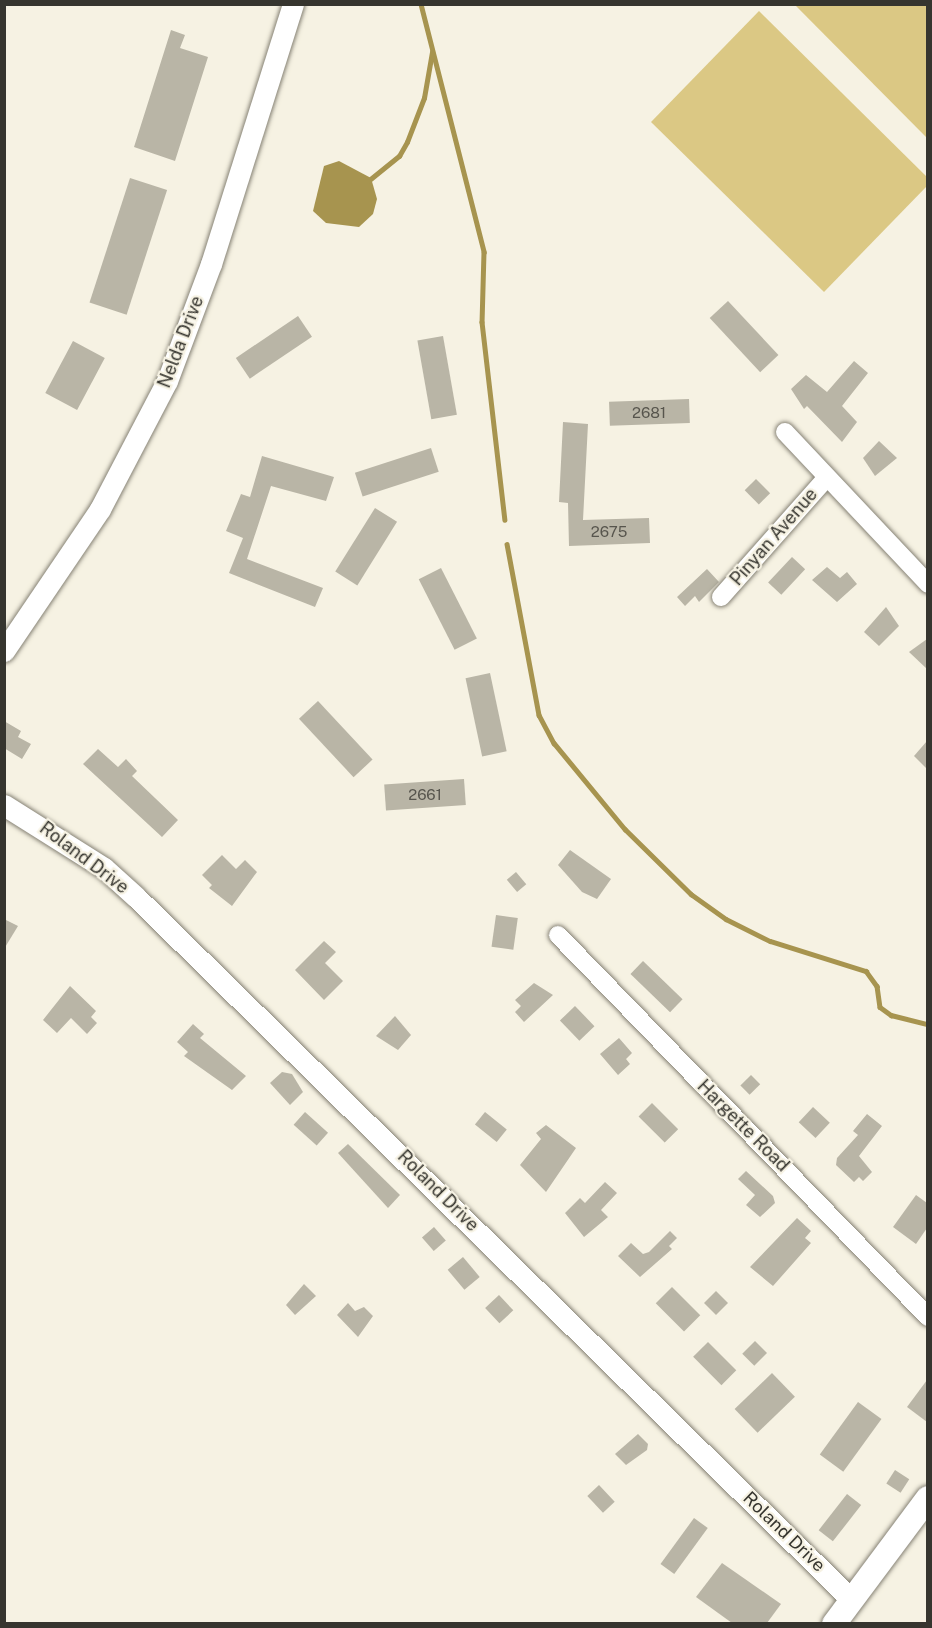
<!DOCTYPE html>
<html>
<head>
<meta charset="utf-8">
<style>
  body { margin:0 }
  #map { position:relative; width:932px; height:1628px; overflow:hidden; background:#f6f2e3; font-family:"Public Sans",sans-serif }
  div>[style] { position:absolute }
  [style*='--x'] { left:calc(var(--x)*1px); top:calc(var(--y)*1px); width:calc(var(--w)*1px); rotate:calc(var(--a)*1deg) }
  .green>* { inset:0; background:#dbc884 }
  .water>* { inset:0; background:#a7944f }
  .stream>* { height:4.5px; margin:-2.25px; padding:0 2.25px; transform-origin:2.25px; border-radius:2.25px; background:#a7944f }
  .building>* { inset:0; background:#b9b5a6; transform-origin:0 0 }
  .roads { filter:drop-shadow(0 0 2px #868275) drop-shadow(0 0 2px #868275) }
  .minor>* { height:18px; margin:-9px; padding:0 9px; transform-origin:9px; border-radius:9px; background:#fff }
  .tertiary>* { height:21px; margin:-10.5px; padding:0 10.5px; transform-origin:10.5px; border-radius:10.5px; background:#fff }
  .secondary>* { height:24px; margin:-12px; padding:0 12px; transform-origin:12px; border-radius:12px; background:#fff }
  span { translate:-50% -50%; white-space:nowrap; text-align:center; line-height:1.15; -webkit-text-stroke:4.5px #f6f2e3; paint-order:stroke }
  .number-label { font-size:15px; color:#57554d }
  .number-label span { -webkit-text-stroke-width:0 }
  .street-label { font-size:18px; color:#36352f }
  .frame { position:absolute; inset:0; border:6px solid #36352f; pointer-events:none }
</style>
</head>
<body>
<div id="map">
  <div class="green">
    <div style="clip-path:polygon(795px 5px,927px 5px,927px 138px)"></div>
    <div style="clip-path:polygon(759px 11px,927px 177px,927px 186px,824px 292px,651px 122px)"></div>
  </div>
  <div class="water">
    <div style="clip-path:polygon(339px 161px,371px 178px,377px 199px,373px 214px,359px 227px,326px 223px,313px 211px,324px 166px)"></div>
  </div>
  <div class="stream">
    <div style="--x:421;--y:4;--w:256;--a:75.7"></div>
    <div style="--x:484;--y:252;--w:70;--a:91.6"></div>
    <div style="--x:482;--y:322;--w:199;--a:83.4"></div>
    <div style="--x:368;--y:181;--w:40;--a:-39"></div>
    <div style="--x:399;--y:156;--w:16;--a:-60"></div>
    <div style="--x:407;--y:142;--w:47;--a:-68.9"></div>
    <div style="--x:424;--y:98;--w:47;--a:-80.1"></div>
    <div style="--x:507;--y:544;--w:174;--a:79.4"></div>
    <div style="--x:539;--y:715;--w:32;--a:62"></div>
    <div style="--x:554;--y:743;--w:112;--a:50.5"></div>
    <div style="--x:625;--y:829;--w:93;--a:44.6"></div>
    <div style="--x:691;--y:894;--w:43;--a:35.5"></div>
    <div style="--x:726;--y:919;--w:49;--a:26.6"></div>
    <div style="--x:770;--y:941;--w:101;--a:17.4"></div>
    <div style="--x:866;--y:971;--w:19;--a:54"></div>
    <div style="--x:877;--y:986;--w:21;--a:82"></div>
    <div style="--x:880;--y:1007;--w:14;--a:36"></div>
    <div style="--x:891;--y:1015;--w:38;--a:14"></div>
  </div>
  <div class="building">
    <div style="clip-path:polygon(171px 30px,185px 35px,180px 48px,208px 57px,175px 161px,134px 147px)"></div>
    <div style="left:130px;top:178px;width:39px;height:131px;rotate:18deg"></div>
    <div style="left:728px;top:301px;width:74px;height:25px;rotate:47deg"></div>
    <div style="left:298px;top:316px;width:25px;height:75px;rotate:56deg"></div>
    <div style="left:443px;top:336px;width:80px;height:26px;rotate:80deg"></div>
    <div style="left:73px;top:341px;width:36px;height:59px;rotate:28deg"></div>
    <div style="clip-path:polygon(854px 361px,868px 373px,842px 406px,857px 422px,842px 442px,807px 406px,804px 409px,791px 389px,806px 375px,827px 392px)"></div>
    <div style="left:689px;top:399px;width:24px;height:80px;rotate:88deg"></div>
    <div style="clip-path:polygon(563px 422px,588px 424px,583px 520px,649px 518px,650px 543px,569px 546px,568px 503px,559px 502px)"></div>
    <div style="clip-path:polygon(879px 441px,897px 458px,875px 476px,863px 458px)"></div>
    <div style="left:431px;top:448px;width:25px;height:80px;rotate:72deg"></div>
    <div style="clip-path:polygon(262px 456px,334px 477px,326px 501px,271px 486px,247px 559px,323px 588px,315px 607px,229px 573px,243px 538px,226px 531px,241px 494px,250px 497px)"></div>
    <div style="left:756px;top:479px;width:20px;height:16px;rotate:45deg"></div>
    <div style="left:375px;top:508px;width:26px;height:75px;rotate:32deg"></div>
    <div style="left:792px;top:557px;width:18px;height:35px;rotate:43deg"></div>
    <div style="clip-path:polygon(827px 567px,840px 578px,847px 572px,857px 584px,837px 602px,812px 580px)"></div>
    <div style="left:441px;top:568px;width:79px;height:25px;rotate:63deg"></div>
    <div style="clip-path:polygon(707px 569px,719px 582px,699px 602px,695px 596px,685px 606px,677px 597px)"></div>
    <div style="clip-path:polygon(886px 607px,899px 626px,879px 646px,864px 632px)"></div>
    <div style="clip-path:polygon(927px 639px,927px 669px,909px 652px)"></div>
    <div style="left:490px;top:673px;width:80px;height:25px;rotate:78deg"></div>
    <div style="left:318px;top:701px;width:80px;height:26px;rotate:47deg"></div>
    <div style="clip-path:polygon(4px 721px,21px 731px,18px 737px,31px 744px,22px 759px,4px 748px)"></div>
    <div style="clip-path:polygon(927px 741px,927px 769px,914px 756px)"></div>
    <div style="clip-path:polygon(98px 749px,118px 767px,126px 759px,137px 771px,132px 776px,178px 820px,162px 837px,83px 764px)"></div>
    <div style="left:464px;top:779px;width:26px;height:80px;rotate:86deg"></div>
    <div style="clip-path:polygon(570px 850px,611px 879px,597px 899px,582px 892px,558px 865px)"></div>
    <div style="clip-path:polygon(222px 855px,236px 869px,245px 860px,257px 872px,232px 906px,209px 888px,212px 885px,202px 875px)"></div>
    <div style="left:516px;top:872px;width:16px;height:12px;rotate:50deg"></div>
    <div style="left:496px;top:915px;width:22px;height:32px;rotate:8deg"></div>
    <div style="clip-path:polygon(4px 919px,18px 926px,4px 949px)"></div>
    <div style="clip-path:polygon(324px 941px,336px 952px,325px 963px,343px 981px,324px 1000px,295px 970px)"></div>
    <div style="left:643px;top:961px;width:55px;height:18px;rotate:44deg"></div>
    <div style="clip-path:polygon(534px 983px,553px 995px,524px 1022px,515px 1012px,521px 1006px,515px 1000px)"></div>
    <div style="clip-path:polygon(70px 986px,96px 1011px,91px 1017px,97px 1023px,87px 1034px,71px 1018px,57px 1033px,43px 1020px)"></div>
    <div style="left:575px;top:1006px;width:28px;height:21px;rotate:46deg"></div>
    <div style="clip-path:polygon(395px 1016px,411px 1035px,398px 1050px,376px 1036px)"></div>
    <div style="clip-path:polygon(193px 1024px,204px 1034px,200px 1038px,246px 1076px,232px 1090px,184px 1056px,188px 1052px,177px 1042px)"></div>
    <div style="clip-path:polygon(619px 1038px,632px 1053px,626px 1059px,630px 1064px,618px 1075px,600px 1054px)"></div>
    <div style="clip-path:polygon(282px 1072px,292px 1074px,303px 1092px,290px 1105px,270px 1083px)"></div>
    <div style="left:751px;top:1075px;width:13px;height:15px;rotate:45deg"></div>
    <div style="left:652px;top:1103px;width:37px;height:19px;rotate:45deg"></div>
    <div style="left:813px;top:1107px;width:23px;height:21px;rotate:43deg"></div>
    <div style="left:305px;top:1112px;width:31px;height:17px;rotate:42deg"></div>
    <div style="left:485px;top:1112px;width:28px;height:16px;rotate:39deg"></div>
    <div style="clip-path:polygon(867px 1114px,882px 1126px,859px 1156px,872px 1172px,863px 1181px,859px 1177px,854px 1182px,836px 1165px,837px 1158px,858px 1135px,853px 1131px)"></div>
    <div style="clip-path:polygon(546px 1125px,576px 1148px,546px 1192px,520px 1165px,541px 1139px,536px 1133px)"></div>
    <div style="clip-path:polygon(348px 1144px,400px 1195px,388px 1208px,338px 1153px)"></div>
    <div style="clip-path:polygon(746px 1171px,773px 1196px,775px 1203px,760px 1217px,746px 1205px,755px 1195px,738px 1179px)"></div>
    <div style="clip-path:polygon(605px 1182px,617px 1193px,601px 1210px,608px 1217px,584px 1237px,565px 1213px,580px 1198px,585px 1203px)"></div>
    <div style="clip-path:polygon(916px 1195px,927px 1203px,927px 1228px,916px 1244px,893px 1227px)"></div>
    <div style="clip-path:polygon(797px 1218px,811px 1231px,805px 1238px,811px 1243px,773px 1286px,750px 1267px)"></div>
    <div style="left:434px;top:1227px;width:18px;height:16px;rotate:49deg"></div>
    <div style="clip-path:polygon(670px 1231px,677px 1238px,669px 1246px,672px 1249px,640px 1277px,618px 1256px,631px 1243px,643px 1254px,649px 1252px)"></div>
    <div style="left:463px;top:1257px;width:26px;height:20px;rotate:50deg"></div>
    <div style="clip-path:polygon(304px 1284px,316px 1296px,295px 1315px,286px 1305px)"></div>
    <div style="left:672px;top:1287px;width:40px;height:23px;rotate:45deg"></div>
    <div style="left:716px;top:1291px;width:17px;height:17px;rotate:45deg"></div>
    <div style="left:499px;top:1295px;width:21px;height:19px;rotate:47deg"></div>
    <div style="clip-path:polygon(348px 1303px,355px 1311px,364px 1307px,373px 1316px,358px 1337px,337px 1315px)"></div>
    <div style="left:755px;top:1341px;width:17px;height:18px;rotate:45deg"></div>
    <div style="left:708px;top:1342px;width:40px;height:21px;rotate:45deg"></div>
    <div style="left:772px;top:1373px;width:33px;height:52px;rotate:46deg"></div>
    <div style="clip-path:polygon(927px 1380px,927px 1422px,907px 1407px)"></div>
    <div style="left:858px;top:1402px;width:29px;height:65px;rotate:36deg"></div>
    <div style="clip-path:polygon(638px 1434px,648px 1444px,647px 1450px,626px 1465px,615px 1454px)"></div>
    <div style="left:895px;top:1470px;width:17px;height:16px;rotate:33deg"></div>
    <div style="left:599px;top:1485px;width:23px;height:16px;rotate:47deg"></div>
    <div style="left:847px;top:1494px;width:18px;height:46px;rotate:38deg"></div>
    <div style="left:694px;top:1518px;width:17px;height:57px;rotate:36deg"></div>
    <div style="clip-path:polygon(722px 1563px,781px 1604px,767px 1623px,732px 1623px,696px 1597px)"></div>
  </div>
  <div class="roads">
    <div class="minor">
      <div style="--x:785;--y:432;--w:209;--a:46.7"></div>
      <div style="--x:721;--y:597;--w:160;--a:-48.5"></div>
      <div style="--x:558;--y:935;--w:532;--a:45.91"></div>
    </div>
    <div class="tertiary">
      <div style="--x:4;--y:651;--w:171;--a:-55.9"></div>
      <div style="--x:100;--y:509;--w:144;--a:-62.4"></div>
      <div style="--x:167;--y:381;--w:125;--a:-69.4"></div>
      <div style="--x:211;--y:264;--w:273;--a:-72.5"></div>
      <div style="--x:4;--y:805;--w:118;--a:32.2"></div>
      <div style="--x:104;--y:868;--w:43;--a:42.2"></div>
      <div style="--x:136;--y:897;--w:1003;--a:44.48"></div>
    </div>
    <div class="secondary">
      <div style="--x:834;--y:1624;--w:157;--a:-53.3"></div>
    </div>
  </div>
  <div class="number-label">
    <span style="left:649px;top:413px">2681</span>
    <span style="left:609px;top:532px">2675</span>
    <span style="left:425px;top:795px">2661</span>
  </div>
  <div class="street-label">
    <span style="left:181px;top:342px;rotate:-69deg">Nelda Drive</span>
    <span style="left:774px;top:537px;rotate:-49deg">Pinyan Avenue</span>
    <span style="left:84px;top:858px;rotate:37deg">Roland Drive</span>
    <span style="left:743px;top:1126px;rotate:45deg">Hargette Road</span>
    <span style="left:438px;top:1191px;rotate:45deg">Roland Drive</span>
    <span style="left:784px;top:1532px;rotate:44deg">Roland Drive</span>
  </div>
  <div class="frame"></div>
</div>
</body>
</html>
